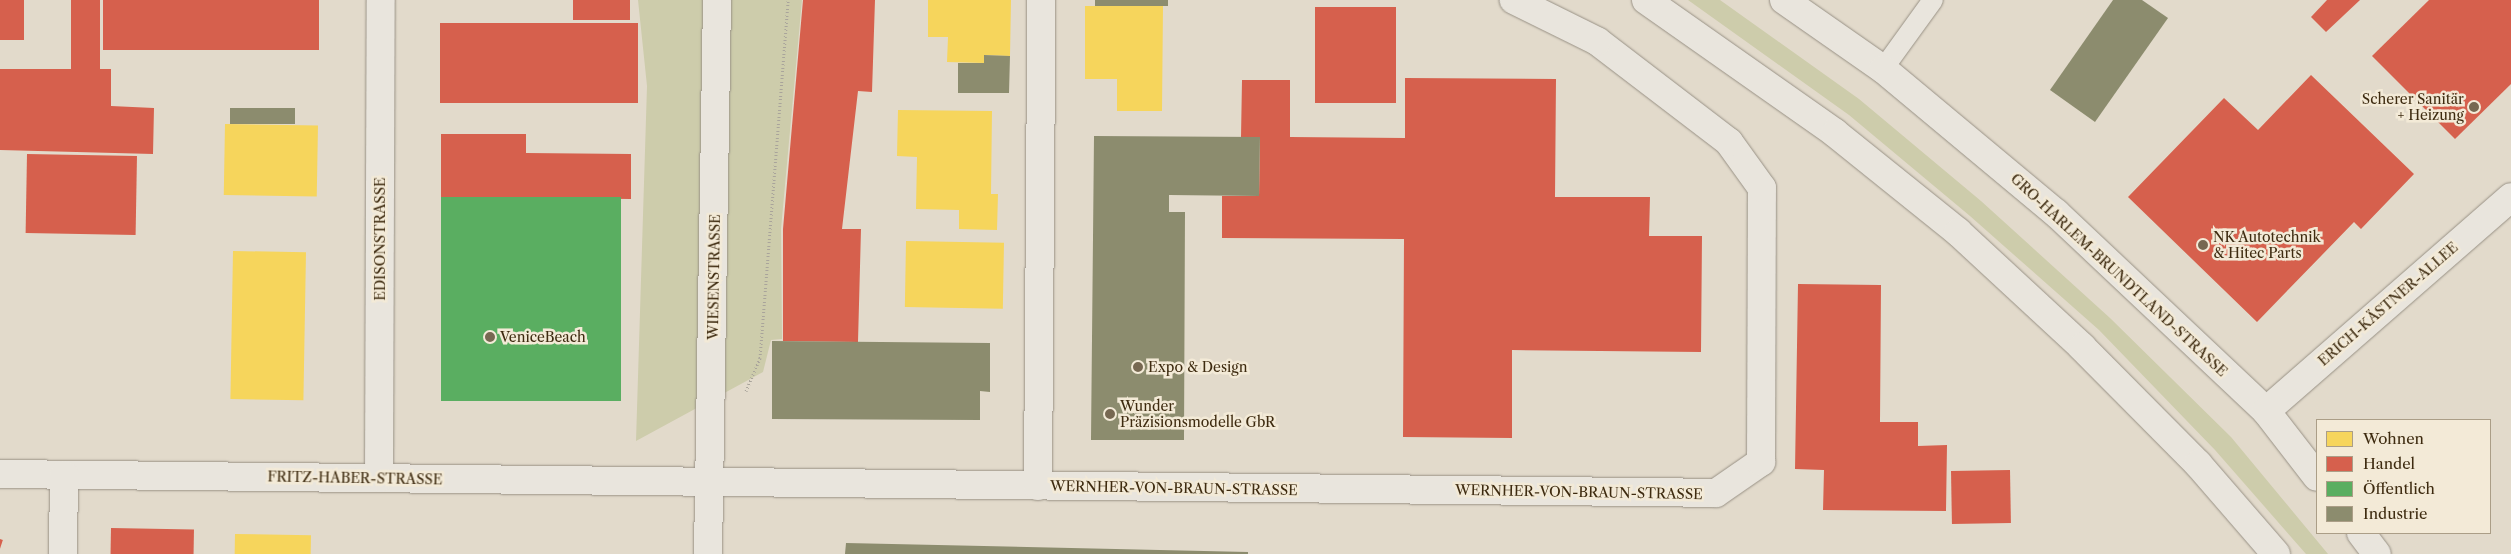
<!DOCTYPE html>
<html>
<head>
<meta charset="utf-8">
<style>
  body { margin:0 }
  #map { position:relative; width:2511px; height:554px; overflow:hidden; background:#e2dacb; font-family:"Libre Caslon Text",serif }
  div>[style] { position:absolute }
  [style*='--x'] { left:calc(var(--x)*1px); top:calc(var(--y)*1px); width:calc(var(--w)*1px); rotate:calc(var(--a)*1deg) }
  .green>* { inset:0; background:#cdccab }
  .homes>* { inset:0; background:#f6d55c; transform-origin:0 0 }
  .shops>* { inset:0; background:#d6604d; transform-origin:0 0 }
  .public>* { inset:0; background:#5aae61; transform-origin:0 0 }
  .industry>* { inset:0; background:#8c8c6e; transform-origin:0 0 }
  .path>* { height:3px; margin-top:-1.5px; transform-origin:0; background:repeating-linear-gradient(90deg,#a9a49b 0 1px,transparent 0 3.5px) }
  .roads { filter:drop-shadow(0 0 1px #989185) drop-shadow(0 0 1px #989185) }
  .service>* { height:20px; margin:-10px; padding:0 10px; transform-origin:10px; border-radius:10px; background:#e9e5dd }
  .minor>* { height:28px; margin:-14px; padding:0 14px; transform-origin:14px; border-radius:14px; background:#e9e5dd }
  .secondary>* { height:28px; margin:-14px; padding:0 14px; transform-origin:14px; border-radius:14px; background:#e9e5dd }
  .dots>* { width:14px; height:14px; translate:-50% -50%; box-sizing:border-box; border:2px solid #f3ead7; border-radius:50% }
  span { translate:-50% -50%; white-space:nowrap; text-align:center; line-height:1.15; -webkit-text-stroke:5px #f3ead7; paint-order:stroke }
  .poi-label { font-size:14px; color:#3e2b10 }
  .right { translate:-100% -50%; text-align:right }
  .left { translate:0 -50%; text-align:left }
  .street-label { font-size:14px; color:#3e2b10 }
  .legend { position:absolute; left:2316px; top:419px; width:175px; height:115px; box-sizing:border-box; background:#f3ead7; border:1px solid #ab9e87; margin:0; padding:6px 9px; list-style:none; font-size:15px; color:#3e2b10 }
  .legend li { display:flex; align-items:center; gap:10px; height:25px }
  .legend b { width:25px; border:1px solid #ab9e87 }
</style>
</head>
<body>
<div id="map">
  <div class="green">
    <div style="clip-path:polygon(638px 0,802px 0,781px 229px,782px 339px,771px 340px,763px 372px,636px 441px,647px 86px)"></div>
    <div style="clip-path:polygon(1688px 0,1720px 0,1859px 99px,1981px 201px,2110px 318px,2231px 437px,2328px 554px,2306px 554px,2215px 450px,2099px 330px,1970px 216px,1849px 115px)"></div>
  </div>
  <div class="homes">
    <div style="clip-path:polygon(928px 0,1011px 0,1010px 56px,984px 55px,984px 63px,947px 62px,948px 37px,928px 37px)"></div>
    <div style="clip-path:polygon(1085px 6px,1163px 6px,1162px 111px,1117px 111px,1117px 79px,1085px 79px)"></div>
    <div style="clip-path:polygon(898px 110px,992px 111px,991px 194px,998px 194px,997px 230px,959px 229px,959px 210px,916px 209px,917px 157px,897px 156px)"></div>
    <div style="left:225px;top:124px;width:93px;height:71px;rotate:1deg"></div>
    <div style="left:906px;top:241px;width:98px;height:66px;rotate:1deg"></div>
    <div style="left:233px;top:251px;width:73px;height:148px;rotate:1deg"></div>
    <div style="left:235px;top:534px;width:76px;height:20px;rotate:1deg"></div>
  </div>
  <div class="shops">
    <div style="left:0;top:0;width:24px;height:40px"></div>
    <div style="clip-path:polygon(71px 0,100px 0,100px 69px,111px 69px,111px 106px,154px 108px,153px 154px,0 150px,0 69px,71px 69px)"></div>
    <div style="left:103px;top:0;width:216px;height:50px"></div>
    <div style="left:573px;top:0;width:57px;height:20px"></div>
    <div style="clip-path:polygon(803px 0,875px 0,872px 92px,858px 91px,842px 229px,861px 229px,858px 342px,783px 341px,783px 229px)"></div>
    <div style="clip-path:polygon(2327px 0,2360px 0,2326px 32px,2311px 17px)"></div>
    <div style="clip-path:polygon(2429px 0,2511px 0,2511px 84px,2455px 139px,2372px 56px)"></div>
    <div style="left:1315px;top:7px;width:81px;height:96px"></div>
    <div style="left:440px;top:23px;width:198px;height:80px"></div>
    <div style="clip-path:polygon(2311px 75px,2414px 174px,2361px 229px,2354px 222px,2257px 322px,2128px 197px,2224px 98px,2258px 130px)"></div>
    <div style="clip-path:polygon(1405px 78px,1556px 79px,1555px 197px,1650px 197px,1649px 236px,1702px 236px,1701px 352px,1512px 350px,1512px 438px,1403px 437px,1404px 239px,1222px 238px,1222px 196px,1259px 196px,1260px 137px,1241px 137px,1242px 80px,1290px 80px,1290px 137px,1405px 138px)"></div>
    <div style="clip-path:polygon(441px 134px,526px 134px,526px 153px,631px 154px,631px 199px,441px 197px)"></div>
    <div style="left:27px;top:154px;width:110px;height:79px;rotate:1deg"></div>
    <div style="clip-path:polygon(1798px 284px,1881px 285px,1880px 422px,1918px 422px,1918px 446px,1947px 445px,1946px 511px,1823px 510px,1824px 470px,1795px 469px)"></div>
    <div style="left:2010px;top:470px;width:53px;height:59px;rotate:89deg"></div>
    <div style="left:111px;top:528px;width:83px;height:26px;rotate:1deg"></div>
    <div style="left:0;top:539px;width:3px;height:15px;rotate:18deg"></div>
  </div>
  <div class="public">
    <div style="left:441px;top:197px;width:180px;height:204px"></div>
  </div>
  <div class="industry">
    <div style="left:1095px;top:0;width:73px;height:6px"></div>
    <div style="clip-path:polygon(2113px 0,2142px 0,2168px 18px,2095px 122px,2050px 90px)"></div>
    <div style="clip-path:polygon(984px 55px,1010px 56px,1009px 93px,958px 93px,958px 63px,984px 63px)"></div>
    <div style="left:230px;top:108px;width:65px;height:16px"></div>
    <div style="clip-path:polygon(1094px 136px,1260px 137px,1259px 196px,1169px 195px,1169px 212px,1185px 212px,1184px 440px,1091px 440px)"></div>
    <div style="clip-path:polygon(772px 341px,990px 343px,990px 392px,980px 391px,980px 420px,772px 419px)"></div>
    <div style="clip-path:polygon(846px 543px,1248px 552px,1248px 554px,845px 554px)"></div>
  </div>
  <div class="path">
    <div style="--x:746;--y:391;--w:36;--a:-67"></div>
    <div style="--x:760;--y:358;--w:359;--a:-85.5"></div>
  </div>
  <div class="roads">
    <div class="service">
      <div style="--x:1883;--y:69;--w:85;--a:-54.1"></div>
    </div>
    <div class="minor">
      <div style="--x:1784;--y:0;--w:121;--a:34.9"></div>
      <div style="--x:1883;--y:69;--w:225;--a:39.8"></div>
      <div style="--x:2056;--y:213;--w:289;--a:43.3"></div>
      <div style="--x:2266;--y:411;--w:83;--a:52.3"></div>
      <div style="--x:2266;--y:411;--w:325;--a:-41.1"></div>
      <div style="--x:0;--y:474;--w:1716;--a:0.63"></div>
      <div style="--x:1716;--y:493;--w:55;--a:-34.6"></div>
      <div style="--x:1761;--y:462;--w:274;--a:-89.8"></div>
      <div style="--x:1762;--y:188;--w:57;--a:-125.7"></div>
      <div style="--x:1729;--y:142;--w:166;--a:-142.6"></div>
      <div style="--x:1597;--y:41;--w:93;--a:-153.7"></div>
      <div style="--x:379;--y:478;--w:478;--a:-89.8"></div>
      <div style="--x:1038;--y:486;--w:486;--a:-89.6"></div>
      <div style="--x:2361;--y:533;--w:26;--a:53"></div>
      <div style="--x:63;--y:554;--w:79;--a:-89.3"></div>
      <div style="--x:708;--y:554;--w:554;--a:-89.07"></div>
    </div>
    <div class="secondary">
      <div style="--x:1646;--y:0;--w:231;--a:35.1"></div>
      <div style="--x:1835;--y:133;--w:158;--a:38.8"></div>
      <div style="--x:1958;--y:232;--w:169;--a:42.8"></div>
      <div style="--x:2082;--y:347;--w:165;--a:45.2"></div>
      <div style="--x:2198;--y:464;--w:119;--a:49.1"></div>
    </div>
  </div>
  <div class="dots">
    <div style="left:2474px;top:107px;background:#776851"></div>
    <div style="left:2203px;top:245px;background:#776851"></div>
    <div style="left:490px;top:337px;background:#776851"></div>
    <div style="left:1138px;top:367px;background:#776851"></div>
    <div style="left:1110px;top:414px;background:#776851"></div>
  </div>
  <div class="poi-label">
    <span class="right" style="left:2464px;top:107px">Scherer Sanitär<br>+ Heizung</span>
    <span class="left" style="left:2213px;top:245px">NK Autotechnik<br>&amp; Hitec Parts</span>
    <span class="left" style="left:500px;top:337px">VeniceBeach</span>
    <span class="left" style="left:1148px;top:367px">Expo &amp; Design</span>
    <span class="left" style="left:1120px;top:414px">Wunder<br>Präzisionsmodelle GbR</span>
  </div>
  <div class="street-label">
    <span style="left:380px;top:239px;rotate:-90deg">EDISONSTRASSE</span>
    <span style="left:2119px;top:275px;rotate:43deg">GRO-HARLEM-BRUNDTLAND-STRASSE</span>
    <span style="left:714px;top:277px;rotate:-89deg">WIESENSTRASSE</span>
    <span style="left:2388px;top:304px;rotate:-41deg">ERICH-KÄSTNER-ALLEE</span>
    <span style="left:355px;top:478px;rotate:1deg">FRITZ-HABER-STRASSE</span>
    <span style="left:1174px;top:488px;rotate:1deg">WERNHER-VON-BRAUN-STRASSE</span>
    <span style="left:1579px;top:492px;rotate:1deg">WERNHER-VON-BRAUN-STRASSE</span>
  </div>
  <ul class="legend">
  <li><b style="height:14px;background:#f6d55c"></b>Wohnen</li>
  <li><b style="height:14px;background:#d6604d"></b>Handel</li>
  <li><b style="height:14px;background:#5aae61"></b>Öffentlich</li>
  <li><b style="height:14px;background:#8c8c6e"></b>Industrie</li>
  </ul>
</div>
</body>
</html>
